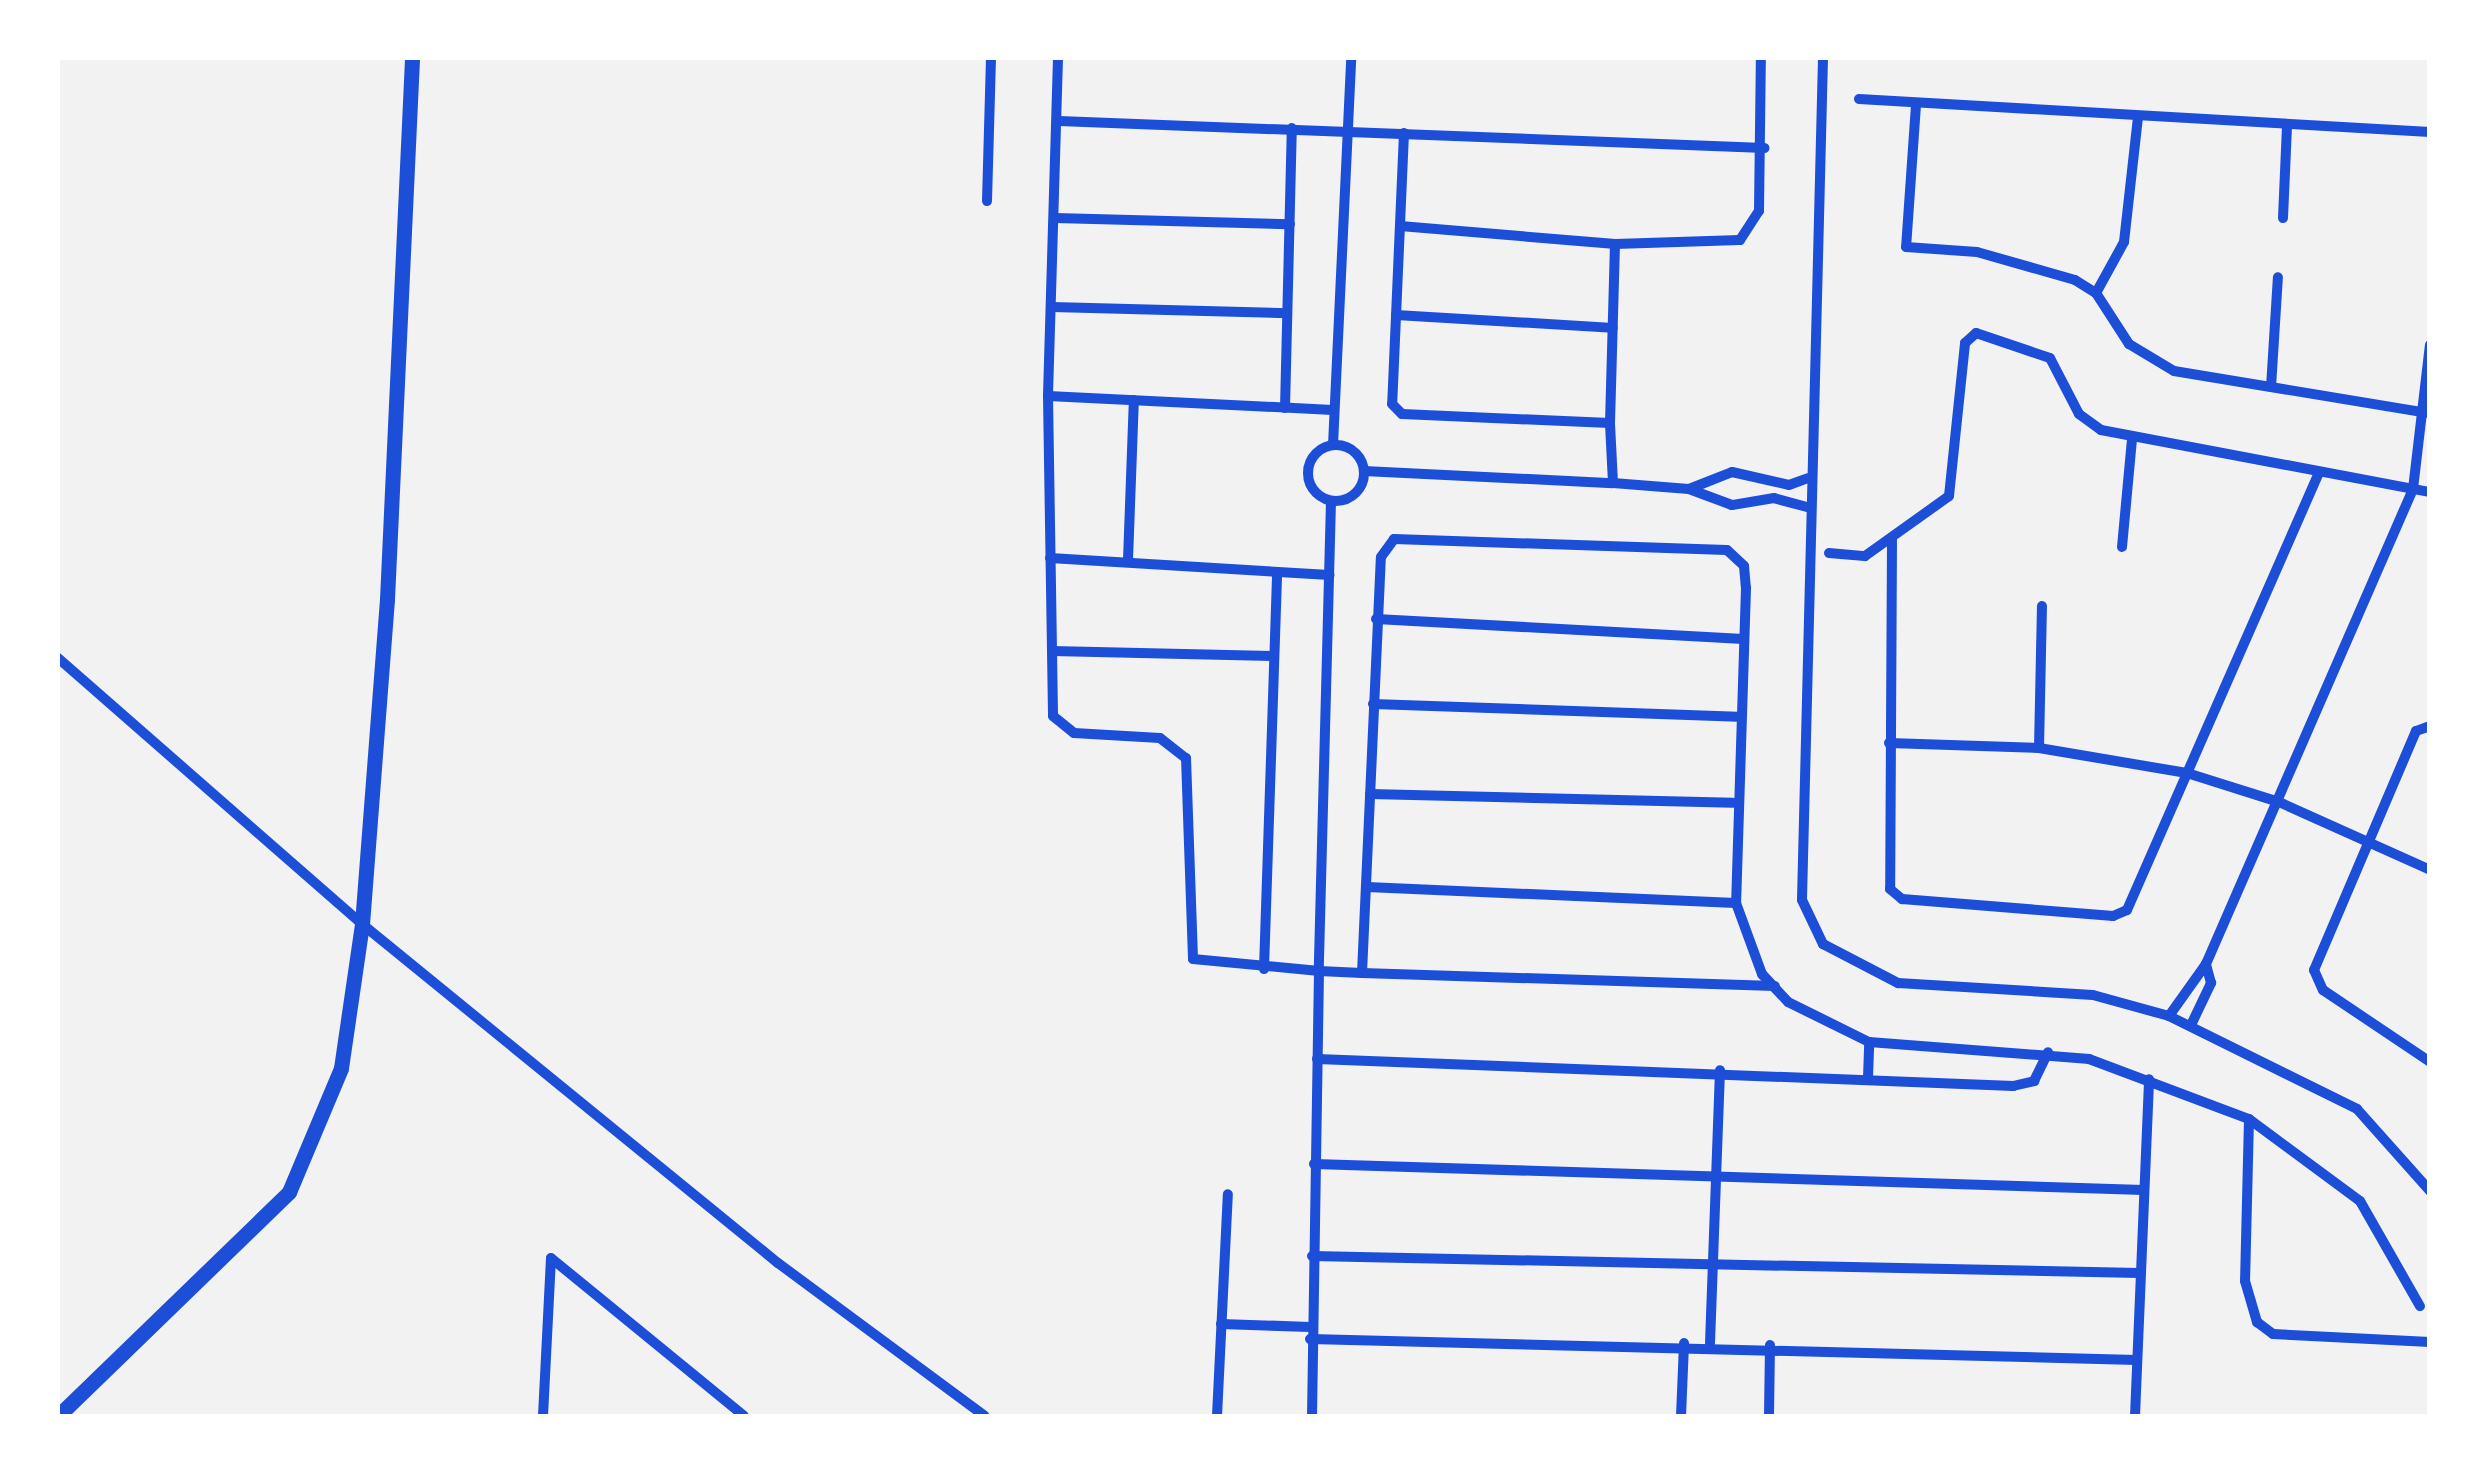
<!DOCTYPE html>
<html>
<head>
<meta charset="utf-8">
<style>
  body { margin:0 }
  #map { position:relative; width:2487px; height:1474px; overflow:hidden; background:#f2f2f2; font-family:Cabin,sans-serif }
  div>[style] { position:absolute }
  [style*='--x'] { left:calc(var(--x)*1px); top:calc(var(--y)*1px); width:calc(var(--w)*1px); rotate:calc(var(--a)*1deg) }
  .minor>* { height:10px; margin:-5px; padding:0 5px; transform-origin:5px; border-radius:5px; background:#1d4ed8 }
  .minor>.ring { margin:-5px; padding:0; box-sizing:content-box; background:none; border:10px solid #1d4ed8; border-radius:50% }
  .secondary>* { height:15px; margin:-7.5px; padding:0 7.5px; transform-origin:7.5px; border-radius:7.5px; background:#1d4ed8 }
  span { translate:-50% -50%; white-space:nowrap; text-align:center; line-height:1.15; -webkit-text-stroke:8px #fff; paint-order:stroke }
  .frame { position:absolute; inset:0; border:60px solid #fff; pointer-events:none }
</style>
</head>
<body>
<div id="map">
  <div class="minor">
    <div style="--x:1058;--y:58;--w:338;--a:91.7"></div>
    <div style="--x:1048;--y:396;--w:320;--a:89.1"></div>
    <div style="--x:1053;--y:716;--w:27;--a:39"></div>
    <div style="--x:1074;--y:733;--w:86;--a:3.3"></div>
    <div style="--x:1160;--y:738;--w:33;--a:38"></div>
    <div style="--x:1186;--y:758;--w:201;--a:88"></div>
    <div style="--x:1193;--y:959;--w:127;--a:5.4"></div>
    <div style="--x:1319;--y:971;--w:445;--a:90.9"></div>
    <div style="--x:1823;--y:58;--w:842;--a:91.43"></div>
    <div style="--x:1802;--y:900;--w:49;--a:64.5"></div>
    <div style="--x:1823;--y:944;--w:85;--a:27.5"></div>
    <div style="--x:1898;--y:983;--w:195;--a:3.5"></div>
    <div style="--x:2093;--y:995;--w:79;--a:15.4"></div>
    <div style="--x:2169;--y:1016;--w:210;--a:26.3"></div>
    <div style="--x:2357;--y:1109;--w:110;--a:48.3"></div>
    <div style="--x:1859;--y:99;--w:572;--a:3.31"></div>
    <div style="--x:1916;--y:105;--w:142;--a:94"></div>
    <div style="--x:1906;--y:247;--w:71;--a:4"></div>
    <div style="--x:1977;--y:252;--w:102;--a:15.9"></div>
    <div style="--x:2075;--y:280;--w:25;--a:32"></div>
    <div style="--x:2096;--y:293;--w:61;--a:57.1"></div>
    <div style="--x:2129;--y:344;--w:52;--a:31"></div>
    <div style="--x:2174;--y:371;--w:258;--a:9.4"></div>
    <div style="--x:1059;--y:121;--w:706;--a:2.19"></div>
    <div style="--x:1404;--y:133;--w:271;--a:92.5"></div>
    <div style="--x:1392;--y:404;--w:14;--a:45"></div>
    <div style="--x:1402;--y:414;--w:208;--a:2.5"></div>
    <div style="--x:1610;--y:423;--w:179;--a:-88.4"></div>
    <div style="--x:987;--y:201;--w:143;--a:-88.4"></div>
    <div style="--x:1055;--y:218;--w:235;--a:1.5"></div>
    <div style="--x:2283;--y:218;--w:93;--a:-87.5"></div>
    <div style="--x:1400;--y:226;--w:216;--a:4.8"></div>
    <div style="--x:1615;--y:244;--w:125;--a:-1.8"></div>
    <div style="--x:1740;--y:240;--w:35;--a:-57"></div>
    <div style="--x:1759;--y:211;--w:153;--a:-89.3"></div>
    <div style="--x:2096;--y:293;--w:58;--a:-61.2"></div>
    <div style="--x:2124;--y:242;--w:126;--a:-83.6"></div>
    <div style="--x:1052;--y:307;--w:235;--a:1.5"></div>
    <div style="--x:1396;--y:315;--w:217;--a:3.4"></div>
    <div style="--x:2271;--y:387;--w:110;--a:-86.4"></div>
    <div style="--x:1048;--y:396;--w:285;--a:2.8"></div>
    <div style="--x:1285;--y:408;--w:280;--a:-88.6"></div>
    <div style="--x:1333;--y:445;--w:387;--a:-87.3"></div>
    <div class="ring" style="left:1308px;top:445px;width:46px;height:46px"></div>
    <div style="--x:1364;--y:471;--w:249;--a:2.8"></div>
    <div style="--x:1613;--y:483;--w:60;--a:-92.9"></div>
    <div style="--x:1613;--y:483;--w:76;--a:4.5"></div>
    <div style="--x:1331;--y:501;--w:470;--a:91.5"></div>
    <div style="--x:1319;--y:971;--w:43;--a:2.7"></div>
    <div style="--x:1362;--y:973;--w:416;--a:-87.4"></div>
    <div style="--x:1381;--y:557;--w:22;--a:-54"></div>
    <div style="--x:1394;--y:539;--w:333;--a:1.9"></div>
    <div style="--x:1727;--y:550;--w:23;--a:43"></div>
    <div style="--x:1744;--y:566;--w:22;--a:85"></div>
    <div style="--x:1746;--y:588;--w:315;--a:91.8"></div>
    <div style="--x:1736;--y:903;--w:76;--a:69.9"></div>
    <div style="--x:1762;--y:974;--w:38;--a:47"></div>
    <div style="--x:1788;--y:1002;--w:90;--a:26.3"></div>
    <div style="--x:1869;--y:1042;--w:221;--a:4.4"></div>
    <div style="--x:2089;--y:1059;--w:171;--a:20.6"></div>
    <div style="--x:2249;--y:1119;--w:138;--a:36.5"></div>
    <div style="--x:2360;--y:1201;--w:121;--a:60.3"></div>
    <div style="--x:1807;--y:507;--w:34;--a:-165"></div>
    <div style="--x:1774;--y:498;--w:43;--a:170.5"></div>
    <div style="--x:1732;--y:505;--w:46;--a:-159.6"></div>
    <div style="--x:1689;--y:489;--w:46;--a:-21.6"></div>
    <div style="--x:1732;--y:472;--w:58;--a:12.8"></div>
    <div style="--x:1789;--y:485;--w:20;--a:-20"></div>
    <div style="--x:1892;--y:540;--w:349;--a:90.3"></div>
    <div style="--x:1890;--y:889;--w:16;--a:40"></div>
    <div style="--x:1902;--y:899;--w:212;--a:4.6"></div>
    <div style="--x:2113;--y:916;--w:15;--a:-23"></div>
    <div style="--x:2127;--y:910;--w:478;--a:-66.3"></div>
    <div style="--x:2122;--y:547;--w:108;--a:-84.7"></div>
    <div style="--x:1829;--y:553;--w:36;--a:5"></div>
    <div style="--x:1865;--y:556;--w:103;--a:-35.5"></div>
    <div style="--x:1949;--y:496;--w:154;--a:-84"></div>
    <div style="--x:1965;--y:343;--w:15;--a:-42"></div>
    <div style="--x:1976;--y:333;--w:78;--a:18.7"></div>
    <div style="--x:2050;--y:358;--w:63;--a:62.6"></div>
    <div style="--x:2079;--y:414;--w:27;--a:36"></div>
    <div style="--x:2101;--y:430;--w:335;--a:10.7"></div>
    <div style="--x:1050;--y:558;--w:280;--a:3.5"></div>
    <div style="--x:1128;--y:560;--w:160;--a:-87.9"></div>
    <div style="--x:1376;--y:619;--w:368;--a:3.1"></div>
    <div style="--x:1052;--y:651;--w:222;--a:1.3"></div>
    <div style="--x:58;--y:658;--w:404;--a:41.2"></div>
    <div style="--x:362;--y:924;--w:537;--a:39.18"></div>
    <div style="--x:778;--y:1263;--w:257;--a:36.5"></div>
    <div style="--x:1373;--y:704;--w:365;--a:2"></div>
    <div style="--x:2430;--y:726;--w:15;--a:160"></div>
    <div style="--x:2416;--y:731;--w:260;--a:113.1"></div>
    <div style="--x:2314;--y:970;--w:22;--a:66"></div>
    <div style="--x:2323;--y:990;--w:129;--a:33.9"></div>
    <div style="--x:1889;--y:743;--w:150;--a:1.9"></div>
    <div style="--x:2039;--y:748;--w:150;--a:9.6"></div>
    <div style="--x:2187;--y:773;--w:96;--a:17.5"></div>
    <div style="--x:2279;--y:802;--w:166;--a:24.2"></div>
    <div style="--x:2039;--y:748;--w:142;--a:-88.8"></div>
    <div style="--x:1370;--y:794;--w:363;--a:1.4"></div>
    <div style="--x:1367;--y:887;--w:369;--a:2.5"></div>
    <div style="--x:1264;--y:969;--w:397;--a:-88.1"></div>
    <div style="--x:1362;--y:973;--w:413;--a:1.8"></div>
    <div style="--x:2169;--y:1016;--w:64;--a:-54.6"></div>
    <div style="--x:2206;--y:964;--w:518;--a:-66.45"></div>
    <div style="--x:2413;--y:489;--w:145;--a:-83.3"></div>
    <div style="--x:2191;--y:1025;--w:47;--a:-64.5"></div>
    <div style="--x:2211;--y:983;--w:20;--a:-105"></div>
    <div style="--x:1317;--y:1059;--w:697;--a:2.22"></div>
    <div style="--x:2013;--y:1086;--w:22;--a:-13"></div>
    <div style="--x:2034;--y:1081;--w:32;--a:-64"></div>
    <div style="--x:1868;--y:1078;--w:36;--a:-88"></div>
    <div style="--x:2249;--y:1119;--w:162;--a:91.4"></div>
    <div style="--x:2245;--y:1281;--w:43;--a:73.7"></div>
    <div style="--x:2257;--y:1322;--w:20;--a:37"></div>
    <div style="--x:2273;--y:1334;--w:157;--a:2.9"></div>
    <div style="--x:1314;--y:1164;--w:830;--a:1.79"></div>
    <div style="--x:1312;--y:1256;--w:827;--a:1.18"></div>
    <div style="--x:1221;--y:1324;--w:89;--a:1.9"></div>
    <div style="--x:1310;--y:1339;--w:827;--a:1.45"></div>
    <div style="--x:1710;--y:1343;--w:273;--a:-87.9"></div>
    <div style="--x:543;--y:1416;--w:158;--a:-87.1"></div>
    <div style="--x:551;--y:1258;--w:249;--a:39.3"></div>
    <div style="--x:1217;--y:1416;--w:222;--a:-87.2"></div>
    <div style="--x:1681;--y:1416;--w:73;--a:-87.6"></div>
    <div style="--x:1769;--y:1416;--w:71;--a:-89.2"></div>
    <div style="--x:2135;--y:1416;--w:337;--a:-87.6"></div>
  </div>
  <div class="secondary">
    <div style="--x:58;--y:1416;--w:322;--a:-44.1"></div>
    <div style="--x:289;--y:1192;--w:134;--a:-67.2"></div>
    <div style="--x:341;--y:1068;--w:146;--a:-81.7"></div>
    <div style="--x:362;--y:924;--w:326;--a:-85.6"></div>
    <div style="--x:387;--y:599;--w:542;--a:-87.35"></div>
  </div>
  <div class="frame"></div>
</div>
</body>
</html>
